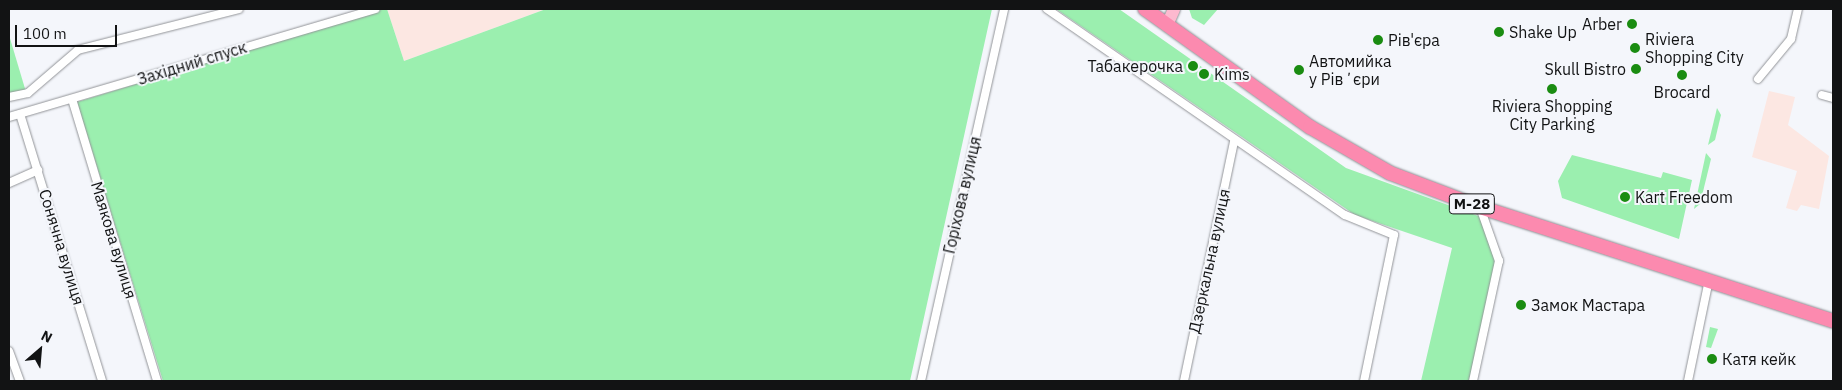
<!DOCTYPE html>
<html>
<head>
<meta charset="utf-8">
<style>
  body { margin:0 }
  #map { position:relative; width:1842px; height:390px; overflow:hidden; background:#f4f6fb; font-family:"IBM Plex Sans",sans-serif }
  div>[style] { position:absolute }
  [style*='--x'] { left:calc(var(--x)*1px); top:calc(var(--y)*1px); width:calc(var(--w)*1px); rotate:calc(var(--a)*1deg) }
  .industrial>* { inset:0; background:#fce7e2 }
  .green>* { inset:0; background:#9befaf }
  .roads { filter:drop-shadow(0 0 1px #929498) drop-shadow(0 0 1px #929498) }
  .street>* { height:8px; margin:-4px; padding:0 4px; transform-origin:4px; border-radius:4px; background:#fff }
  .primary>* { height:12px; margin:-6px; padding:0 6px; transform-origin:6px; border-radius:6px; background:#fdb9cf }
  .highway>* { height:14px; margin:-7px; padding:0 7px; transform-origin:7px; border-radius:7px; background:#fc8aaf }
  .dots>* { width:14px; height:14px; translate:-50% -50%; box-sizing:border-box; border:2px solid #f4f6fb; border-radius:50% }
  span { translate:-50% -50%; white-space:nowrap; text-align:center; line-height:1.15; -webkit-text-stroke:4px #f4f6fb; paint-order:stroke }
  .shield-label span { padding:1px 4px; background:#f4f6fb; border:1px solid; border-radius:4px; -webkit-text-stroke-width:0 }
  .shield-label { font-size:15px; color:#121314; font-weight:700 }
  .poi-label { font-size:16px; color:#121314 }
  .right { translate:-100% -50%; text-align:right }
  .left { translate:0 -50%; text-align:left }
  .street-label { font-size:16px; color:#121314 }
  .frame { position:absolute; inset:0; border:10px solid #121314; pointer-events:none }
  .north { position:absolute; left:15px; top:325px; width:50px; height:50px; -webkit-text-stroke:4px #f4f6fb; paint-order:stroke; rotate:27deg; font-size:14px; font-weight:700; line-height:20px; text-align:center; color:#121314 }
  .north::after { content:''; display:block; margin:auto; width:18px; height:22px; background:#121314; clip-path:polygon(50% 0,100% 100%,50% 72%,0 100%) }
  .scale { position:absolute; left:15px; top:25px; width:102px; height:22px; box-sizing:border-box; border:2px solid #121314; border-top:0; padding-left:6px; font-size:15px; line-height:18px; white-space:nowrap; color:#121314; -webkit-text-stroke:4px #f4f6fb; paint-order:stroke }
</style>
</head>
<body>
<div id="map">
  <div class="industrial">
    <div style="clip-path:polygon(387px 9px,546px 9px,404px 61px)"></div>
    <div style="clip-path:polygon(1769px 91px,1795px 97px,1788px 125px,1829px 156px,1819px 209px,1801px 205px,1797px 211px,1786px 208px,1797px 171px,1752px 157px)"></div>
  </div>
  <div class="green">
    <div style="clip-path:polygon(383px 9px,387px 9px,404px 61px,546px 9px,992px 9px,910px 381px,163px 381px,77px 102px)"></div>
    <div style="clip-path:polygon(1056px 9px,1119px 9px,1346px 168px,1481px 217px,1496px 263px,1471px 381px,1421px 381px,1452px 248px,1355px 215px)"></div>
    <div style="clip-path:polygon(1189px 9px,1218px 9px,1204px 25px,1192px 18px)"></div>
    <div style="clip-path:polygon(9px 35px,26px 92px,9px 94px)"></div>
    <div style="clip-path:polygon(1717px 108px,1721px 115px,1715px 140px,1708px 145px)"></div>
    <div style="clip-path:polygon(1706px 153px,1711px 159px,1700px 204px,1694px 209px)"></div>
    <div style="clip-path:polygon(1572px 155px,1661px 178px,1663px 172px,1692px 180px,1679px 239px,1562px 198px,1558px 181px)"></div>
    <div style="clip-path:polygon(1710px 327px,1718px 329px,1711px 348px,1706px 347px)"></div>
  </div>
  <div class="roads">
    <div class="street">
      <div style="--x:1047;--y:9;--w:362;--a:34.7"></div>
      <div style="--x:1345;--y:215;--w:53;--a:22.2"></div>
      <div style="--x:1394;--y:235;--w:149;--a:101.6"></div>
      <div style="--x:1758;--y:79;--w:52;--a:-50.5"></div>
      <div style="--x:1791;--y:39;--w:31;--a:-77"></div>
      <div style="--x:1822;--y:95;--w:11;--a:15"></div>
      <div style="--x:9;--y:97;--w:19;--a:-12"></div>
      <div style="--x:28;--y:93;--w:66;--a:-40.7"></div>
      <div style="--x:78;--y:50;--w:166;--a:-14.3"></div>
      <div style="--x:72;--y:99;--w:295;--a:73.2"></div>
      <div style="--x:20;--y:114;--w:279;--a:72.9"></div>
      <div style="--x:9;--y:117;--w:382;--a:-16.4"></div>
      <div style="--x:9;--y:183;--w:32;--a:-24"></div>
      <div style="--x:9;--y:351;--w:32;--a:70"></div>
      <div style="--x:921;--y:381;--w:381;--a:-77.4"></div>
      <div style="--x:1184;--y:381;--w:245;--a:-78.2"></div>
      <div style="--x:1473;--y:381;--w:123;--a:-77.8"></div>
      <div style="--x:1499;--y:261;--w:57;--a:-109.4"></div>
      <div style="--x:1688;--y:381;--w:103;--a:-78.3"></div>
    </div>
    <div class="primary">
      <div style="--x:1167;--y:25;--w:17;--a:-66"></div>
    </div>
    <div class="highway">
      <div style="--x:1145;--y:9;--w:203;--a:35.6"></div>
      <div style="--x:1310;--y:127;--w:92;--a:29.9"></div>
      <div style="--x:1390;--y:173;--w:96;--a:20.7"></div>
      <div style="--x:1480;--y:207;--w:371;--a:17.9"></div>
    </div>
  </div>
  <div class="dots">
    <div style="left:1632px;top:24px;background:#1a8c11"></div>
    <div style="left:1499px;top:32px;background:#1a8c11"></div>
    <div style="left:1378px;top:40px;background:#1a8c11"></div>
    <div style="left:1635px;top:48px;background:#1a8c11"></div>
    <div style="left:1193px;top:66px;background:#1a8c11"></div>
    <div style="left:1636px;top:69px;background:#1a8c11"></div>
    <div style="left:1299px;top:70px;background:#1a8c11"></div>
    <div style="left:1204px;top:74px;background:#1a8c11"></div>
    <div style="left:1682px;top:75px;background:#1a8c11"></div>
    <div style="left:1552px;top:89px;background:#1a8c11"></div>
    <div style="left:1625px;top:197px;background:#1a8c11"></div>
    <div style="left:1521px;top:305px;background:#1a8c11"></div>
    <div style="left:1712px;top:359px;background:#1a8c11"></div>
  </div>
  <div class="shield-label">
    <span style="left:1472px;top:204px">М-28</span>
  </div>
  <div class="poi-label">
    <span class="right" style="left:1622px;top:24px">Arber</span>
    <span class="left" style="left:1509px;top:32px">Shake Up</span>
    <span class="left" style="left:1645px;top:48px">Riviera<br>Shopping City</span>
    <span class="left" style="left:1388px;top:40px">Рів'єра</span>
    <span class="left" style="left:1309px;top:70px">Автомийка<br>у Рівʼєри</span>
    <span class="right" style="left:1183px;top:66px">Табакерочка</span>
    <span class="right" style="left:1626px;top:69px">Skull Bistro</span>
    <span class="left" style="left:1214px;top:74px">Kims</span>
    <span style="left:1682px;top:92px">Brocard</span>
    <span style="left:1552px;top:115px">Riviera Shopping<br>City Parking</span>
    <span class="left" style="left:1635px;top:197px">Kart Freedom</span>
    <span class="left" style="left:1531px;top:305px">Замок Мастара</span>
    <span class="left" style="left:1722px;top:359px">Катя кейк</span>
  </div>
  <div class="street-label">
    <span style="left:192px;top:63px;rotate:-17deg">Західний спуск</span>
    <span style="left:962px;top:195px;rotate:-77deg">Горіхова вулиця</span>
    <span style="left:114px;top:240px;rotate:73deg">Маякова вулиця</span>
    <span style="left:62px;top:247px;rotate:73deg">Сонячна вулиця</span>
    <span style="left:1209px;top:261px;rotate:-78deg">Дзеркальна вулиця</span>
  </div>
  <div class="frame"></div>
  <div class="north">N</div>
  <div class="scale">100 m</div>
</div>
</body>
</html>
